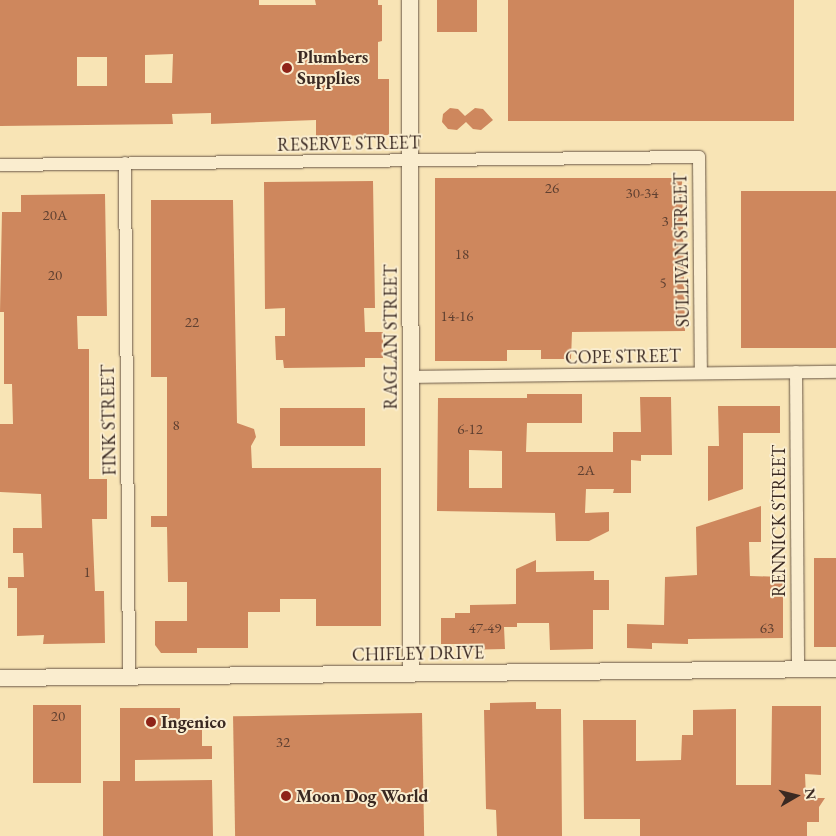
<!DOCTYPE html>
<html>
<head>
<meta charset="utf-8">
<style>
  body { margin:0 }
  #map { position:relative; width:836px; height:836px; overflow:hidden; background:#f8e4b5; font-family:"EB Garamond",serif }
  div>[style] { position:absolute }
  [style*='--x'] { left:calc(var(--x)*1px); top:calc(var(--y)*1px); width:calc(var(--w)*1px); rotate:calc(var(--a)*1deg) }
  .building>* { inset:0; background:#ce875d; transform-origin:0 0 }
  .roads { filter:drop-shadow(0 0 1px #6a5847) drop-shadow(0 0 1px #6a5847) }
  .minor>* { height:12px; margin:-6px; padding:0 6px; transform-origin:6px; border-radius:6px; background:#faedcf }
  .tertiary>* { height:16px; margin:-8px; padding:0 8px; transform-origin:8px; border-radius:8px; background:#faedcf }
  .dots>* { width:14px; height:14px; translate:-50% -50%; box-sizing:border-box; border:2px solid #faedcf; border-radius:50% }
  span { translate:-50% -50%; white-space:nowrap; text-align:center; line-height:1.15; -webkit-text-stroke:4px #faedcf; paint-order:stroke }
  .number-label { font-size:15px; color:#5f4031 }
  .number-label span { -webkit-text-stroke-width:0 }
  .poi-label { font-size:18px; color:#3a2922; font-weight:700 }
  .left { translate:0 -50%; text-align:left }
  .street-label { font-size:18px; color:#3a2922 }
  .north { position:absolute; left:771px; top:771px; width:50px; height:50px; -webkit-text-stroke:4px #faedcf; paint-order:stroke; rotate:82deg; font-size:14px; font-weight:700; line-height:20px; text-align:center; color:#3a2922 }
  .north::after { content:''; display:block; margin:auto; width:18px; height:22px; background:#3a2922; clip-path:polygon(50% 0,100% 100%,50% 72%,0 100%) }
</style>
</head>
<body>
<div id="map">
  <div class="building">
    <div style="clip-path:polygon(evenodd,0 0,259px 0,259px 5px,316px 5px,315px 0,378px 0,378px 5px,382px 5px,382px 41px,378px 42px,378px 79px,389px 79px,389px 135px,316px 136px,316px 120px,211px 124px,211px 113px,172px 114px,173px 124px,0 126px,0 0,173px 54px,172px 83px,145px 83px,145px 55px,173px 54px,0 0,77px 57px,107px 57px,107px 86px,77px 86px,77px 57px)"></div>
    <div style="left:437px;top:0;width:40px;height:32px"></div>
    <div style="left:508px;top:0;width:286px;height:121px"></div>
    <div style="clip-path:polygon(450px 108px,458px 109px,465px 116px,475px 108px,483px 109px,493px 120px,481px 130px,473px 129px,466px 122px,457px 130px,448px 129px,442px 122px,443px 114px)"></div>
    <div style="clip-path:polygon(435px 178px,682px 178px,685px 331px,572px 332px,571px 359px,541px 359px,541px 350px,507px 350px,507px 361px,435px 361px)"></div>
    <div style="clip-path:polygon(373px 181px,375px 308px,364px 308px,365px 332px,383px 332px,383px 358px,365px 358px,365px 367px,284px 368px,283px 360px,276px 360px,275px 336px,285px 336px,285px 308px,265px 309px,264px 182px)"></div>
    <div style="left:836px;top:191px;width:157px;height:95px;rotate:90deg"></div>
    <div style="clip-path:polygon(105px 194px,107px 316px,77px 316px,78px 349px,89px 349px,89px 479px,107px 479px,107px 519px,92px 519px,95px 591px,104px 591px,105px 643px,43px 644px,44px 635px,17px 636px,17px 588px,8px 588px,8px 577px,24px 577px,23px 553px,13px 553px,13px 528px,42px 528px,41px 494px,0 492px,0 424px,13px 424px,12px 384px,4px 384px,4px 312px,0 312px,2px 212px,21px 212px,21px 195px)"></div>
    <div style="clip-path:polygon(151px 200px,233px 200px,237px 423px,254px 429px,256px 437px,251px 446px,252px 468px,381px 468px,381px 626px,316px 626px,316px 599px,280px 599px,280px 612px,248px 612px,248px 648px,197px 648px,197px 653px,161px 653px,155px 645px,155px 621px,187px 621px,187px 582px,168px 582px,167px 527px,151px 527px,151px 516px,167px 516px,167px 377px,151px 377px)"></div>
    <div style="clip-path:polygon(evenodd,527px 394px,582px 394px,582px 423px,527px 423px,526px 452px,613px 452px,613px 432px,641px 432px,640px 397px,671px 397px,672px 455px,641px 455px,641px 461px,631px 460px,631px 493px,613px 493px,614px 489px,586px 489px,585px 513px,609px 512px,609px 531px,589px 541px,556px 541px,555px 513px,437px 511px,438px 398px,527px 398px,527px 394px,469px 450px,502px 451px,502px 488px,469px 488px,469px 450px)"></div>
    <div style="clip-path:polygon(718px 406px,780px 406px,780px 433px,743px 433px,743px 489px,708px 501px,708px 446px,719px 446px)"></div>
    <div style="left:280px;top:408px;width:85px;height:38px"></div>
    <div style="clip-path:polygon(761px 506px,761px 542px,749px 542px,750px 576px,783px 577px,783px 638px,688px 639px,688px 644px,652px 643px,652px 649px,627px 648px,627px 624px,664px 625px,665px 577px,697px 575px,696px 527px)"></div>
    <div style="left:836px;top:558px;width:89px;height:22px;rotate:90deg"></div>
    <div style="clip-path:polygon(536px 560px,536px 572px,594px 571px,594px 580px,609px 580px,609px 610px,593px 610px,593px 649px,550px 650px,549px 623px,517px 623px,517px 627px,504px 627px,505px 649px,459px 650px,459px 644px,441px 644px,441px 618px,455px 618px,455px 613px,470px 613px,470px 605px,516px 604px,516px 569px)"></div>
    <div style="clip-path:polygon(536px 702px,536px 709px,561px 709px,562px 836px,497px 836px,496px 810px,486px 809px,484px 710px,490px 710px,490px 703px)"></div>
    <div style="left:33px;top:705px;width:48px;height:78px"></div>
    <div style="clip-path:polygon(772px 706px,821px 706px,821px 775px,805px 774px,806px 798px,825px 798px,819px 807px,819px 822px,807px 822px,807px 836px,640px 836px,640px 819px,584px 819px,583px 720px,636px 720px,636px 761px,681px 760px,682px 735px,693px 735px,693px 710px,736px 709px,736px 785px,771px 785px)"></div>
    <div style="clip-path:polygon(120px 708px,180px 708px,180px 722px,202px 722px,202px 746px,212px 746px,212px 759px,135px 760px,135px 781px,212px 780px,213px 836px,103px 836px,103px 781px,120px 781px)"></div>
    <div style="left:422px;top:713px;width:123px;height:189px;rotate:89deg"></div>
  </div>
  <div class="roads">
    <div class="minor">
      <div style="--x:125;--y:163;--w:514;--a:89.55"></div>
      <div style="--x:0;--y:165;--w:699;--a:-0.66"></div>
      <div style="--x:699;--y:157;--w:216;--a:89.5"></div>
      <div style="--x:796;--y:372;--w:298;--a:89.6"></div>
      <div style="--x:411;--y:377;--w:425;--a:-0.7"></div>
    </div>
    <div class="tertiary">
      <div style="--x:410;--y:0;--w:674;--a:89.91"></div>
      <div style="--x:0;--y:678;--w:836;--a:-0.62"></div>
    </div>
  </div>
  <div class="dots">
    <div style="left:287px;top:68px;background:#8f2418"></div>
    <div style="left:151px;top:722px;background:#8f2418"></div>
    <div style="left:286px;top:796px;background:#8f2418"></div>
  </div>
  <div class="number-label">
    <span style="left:552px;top:188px">26</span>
    <span style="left:642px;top:193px">30-34</span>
    <span style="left:55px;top:215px">20A</span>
    <span style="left:665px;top:221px">3</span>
    <span style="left:462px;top:254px">18</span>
    <span style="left:55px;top:275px">20</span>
    <span style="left:663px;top:283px">5</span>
    <span style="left:457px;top:316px">14-16</span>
    <span style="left:192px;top:322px">22</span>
    <span style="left:176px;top:425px">8</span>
    <span style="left:470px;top:429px">6-12</span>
    <span style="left:586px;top:470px">2A</span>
    <span style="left:87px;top:572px">1</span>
    <span style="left:485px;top:628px">47-49</span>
    <span style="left:767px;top:628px">63</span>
    <span style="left:58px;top:716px">20</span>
    <span style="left:283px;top:742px">32</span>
  </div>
  <div class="poi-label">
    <span class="left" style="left:297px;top:68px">Plumbers<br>Supplies</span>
    <span class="left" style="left:161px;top:722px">Ingenico</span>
    <span class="left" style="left:296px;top:796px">Moon Dog World</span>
  </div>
  <div class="street-label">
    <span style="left:349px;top:144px;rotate:-1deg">RESERVE STREET</span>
    <span style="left:682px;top:250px;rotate:-91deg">SULLIVAN STREET</span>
    <span style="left:391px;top:337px;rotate:-90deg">RAGLAN STREET</span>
    <span style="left:623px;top:357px;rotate:-1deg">COPE STREET</span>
    <span style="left:109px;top:420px;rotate:-91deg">FINK STREET</span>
    <span style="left:779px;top:521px;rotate:-90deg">RENNICK STREET</span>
    <span style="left:418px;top:654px;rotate:-1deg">CHIFLEY DRIVE</span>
  </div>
  <div class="north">N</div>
</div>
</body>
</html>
